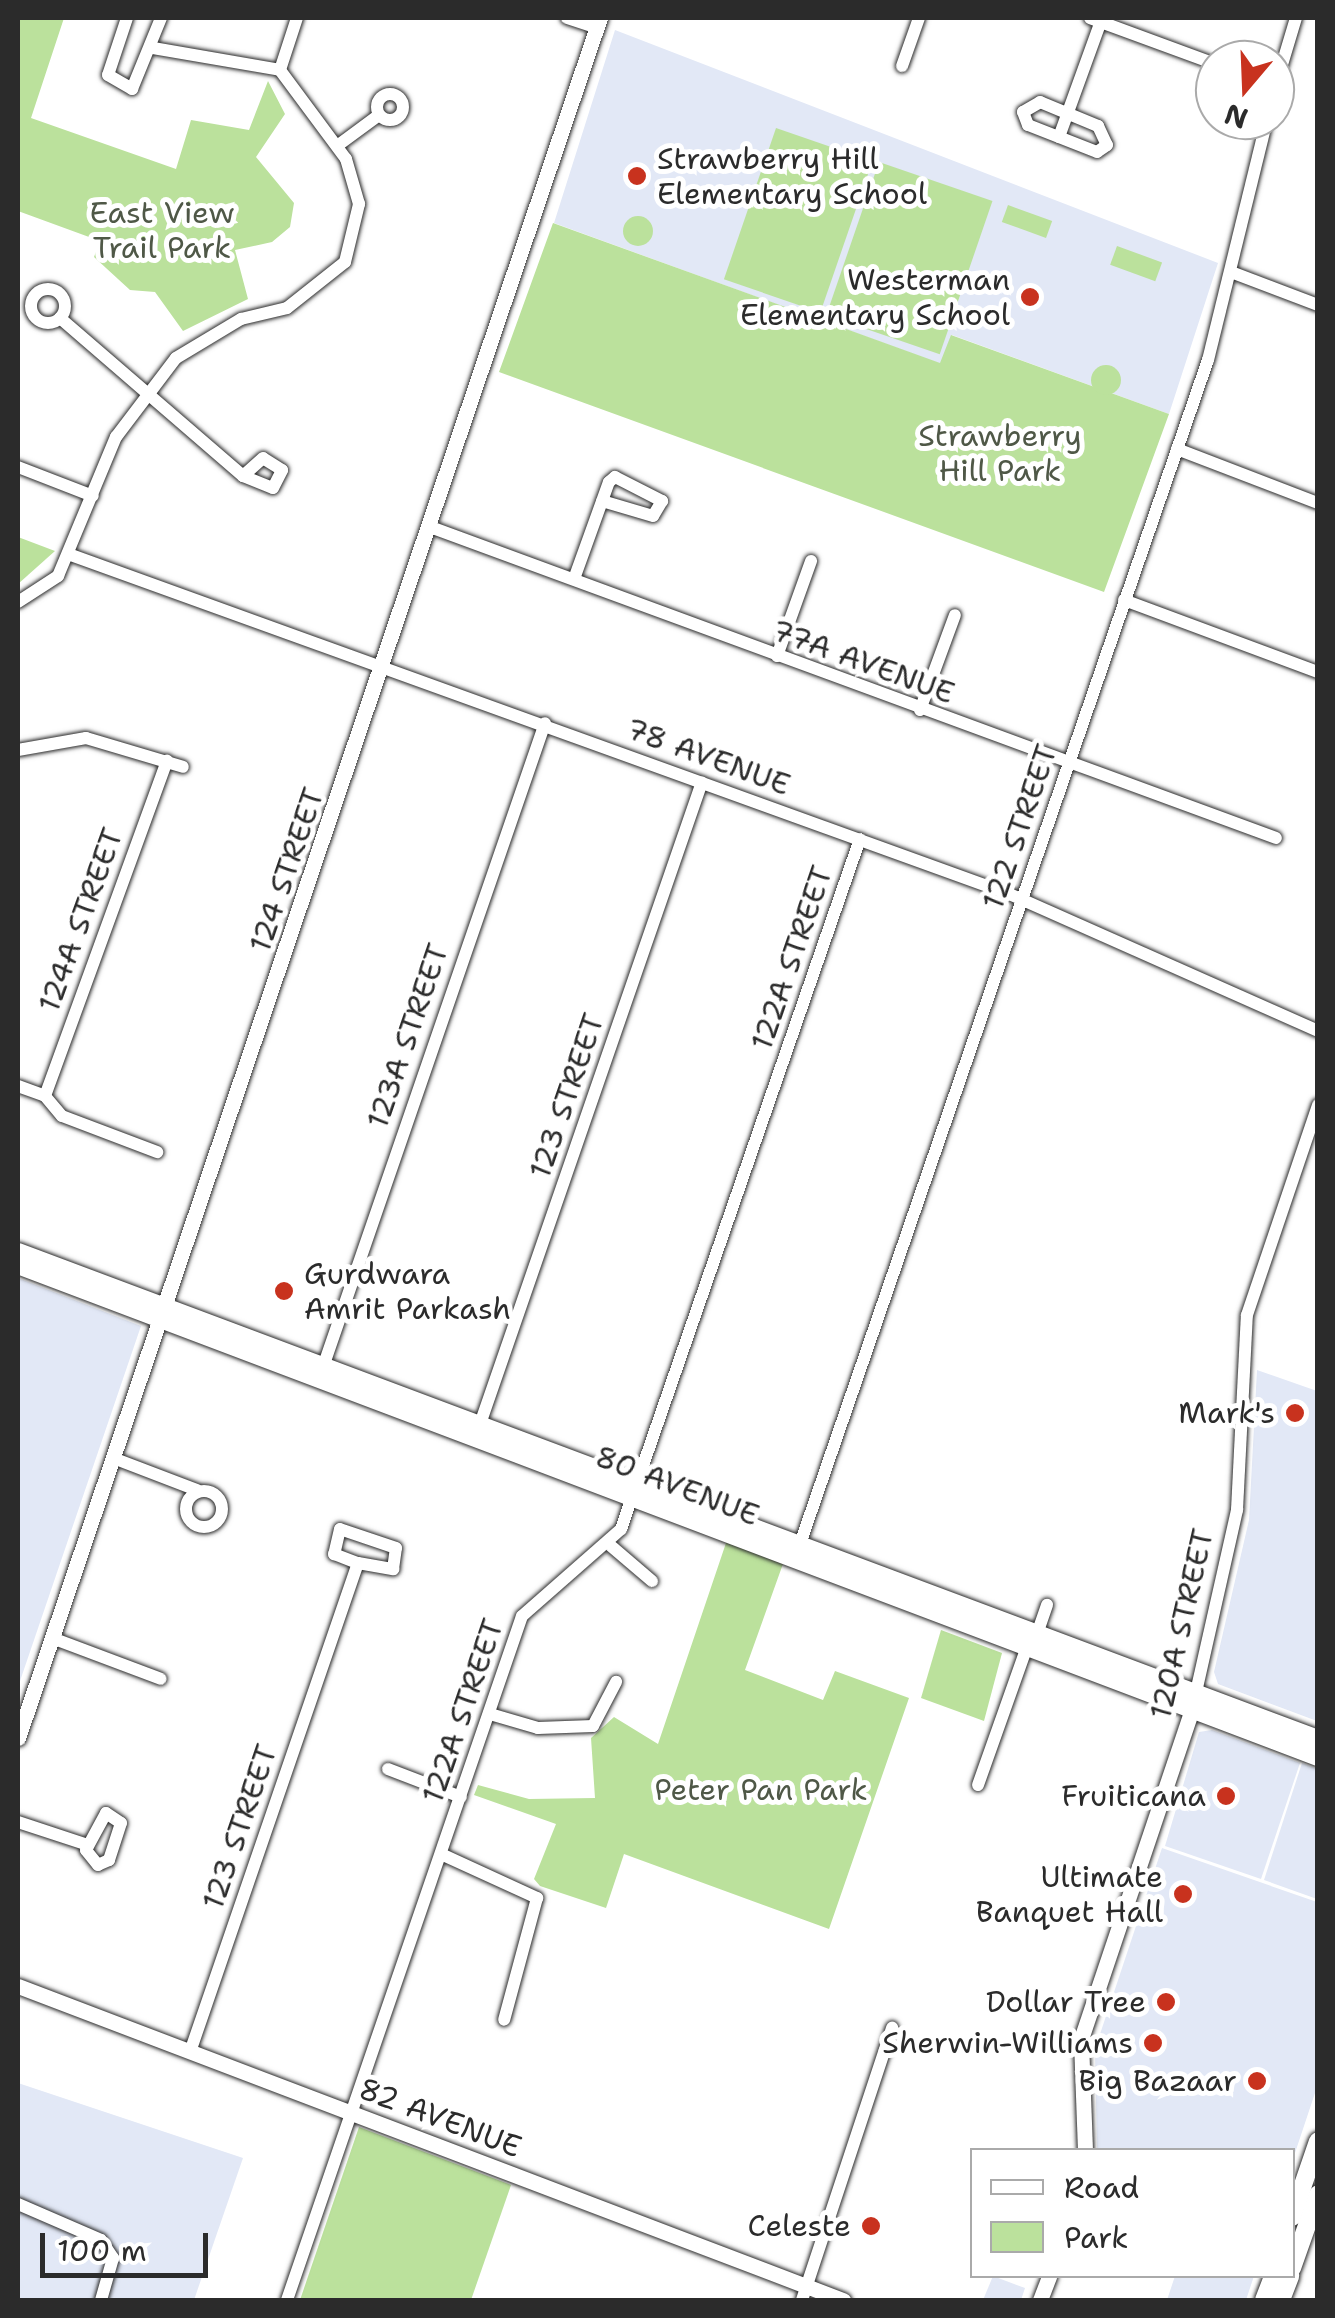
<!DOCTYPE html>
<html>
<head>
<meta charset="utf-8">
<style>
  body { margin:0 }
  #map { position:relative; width:1335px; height:2318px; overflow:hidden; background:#fff; font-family:"Shantell Sans",sans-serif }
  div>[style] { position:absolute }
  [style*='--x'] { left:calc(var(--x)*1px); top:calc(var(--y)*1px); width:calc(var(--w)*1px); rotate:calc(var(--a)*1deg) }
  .built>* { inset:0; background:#e2e8f6 }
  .green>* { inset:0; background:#bbe19c; transform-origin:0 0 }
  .round { border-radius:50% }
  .roads { filter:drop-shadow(0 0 2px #2b2b2b) drop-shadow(0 0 2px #2b2b2b) }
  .minor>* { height:12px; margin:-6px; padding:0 6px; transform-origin:6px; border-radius:6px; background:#fff }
  .minor>.ring { margin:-6px; padding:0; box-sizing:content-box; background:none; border:12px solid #fff; border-radius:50% }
  .tertiary>* { height:15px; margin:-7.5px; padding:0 7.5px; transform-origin:7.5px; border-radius:7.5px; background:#fff }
  .secondary>* { height:18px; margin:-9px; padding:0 9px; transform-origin:9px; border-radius:9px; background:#fff }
  .dots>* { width:28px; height:28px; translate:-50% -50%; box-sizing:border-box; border:5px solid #fff; border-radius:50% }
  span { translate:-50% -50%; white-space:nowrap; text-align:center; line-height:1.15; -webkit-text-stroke:10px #fff; paint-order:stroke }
  .poi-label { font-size:30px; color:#2b2b2b }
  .left { translate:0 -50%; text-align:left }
  .right { translate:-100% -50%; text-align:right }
  .park-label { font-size:30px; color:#4f5847 }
  .street-label { font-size:30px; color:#2b2b2b }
  .frame { position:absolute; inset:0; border:20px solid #2b2b2b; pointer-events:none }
  .legend { position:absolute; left:970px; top:2148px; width:325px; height:130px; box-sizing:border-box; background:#fff; border:2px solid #aaa; margin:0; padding:12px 18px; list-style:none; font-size:30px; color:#2b2b2b }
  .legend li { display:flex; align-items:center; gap:20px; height:50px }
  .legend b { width:50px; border:2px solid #aaa }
  .north { position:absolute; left:1195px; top:40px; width:100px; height:100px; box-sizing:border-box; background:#fff; border:2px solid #aaa; border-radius:50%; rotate:199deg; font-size:28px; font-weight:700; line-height:40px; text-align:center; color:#2b2b2b }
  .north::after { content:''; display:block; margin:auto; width:35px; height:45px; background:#c8321e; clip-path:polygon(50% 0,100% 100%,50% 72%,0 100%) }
  .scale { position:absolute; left:40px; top:2233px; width:168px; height:45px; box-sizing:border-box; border:5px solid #2b2b2b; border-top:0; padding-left:12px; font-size:30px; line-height:35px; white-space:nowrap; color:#2b2b2b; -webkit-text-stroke:8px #fff; paint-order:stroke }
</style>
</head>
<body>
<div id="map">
  <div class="built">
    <div style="clip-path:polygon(615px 30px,1218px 263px,1169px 414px,952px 335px,941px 364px,554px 223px)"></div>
    <div style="clip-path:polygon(18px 1278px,141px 1326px,18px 1687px)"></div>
    <div style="clip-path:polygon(1257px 1370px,1317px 1391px,1317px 1721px,1218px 1684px,1214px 1672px,1249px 1520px)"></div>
    <div style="clip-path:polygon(1212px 1730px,1300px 1763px,1261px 1879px,1165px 1846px,1199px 1732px)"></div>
    <div style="clip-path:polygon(1302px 1763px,1317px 1769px,1317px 1899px,1264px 1880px)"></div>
    <div style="clip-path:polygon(1162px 1848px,1317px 1902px,1317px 2087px,1293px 2159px,1292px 2150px,1097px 2150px,1095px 2049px)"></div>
    <div style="clip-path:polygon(18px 2083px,243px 2158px,194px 2300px,18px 2300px)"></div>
    <div style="clip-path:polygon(993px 2276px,1025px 2288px,1021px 2300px,983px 2300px)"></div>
    <div style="clip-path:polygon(1175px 2276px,1254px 2276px,1246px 2300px,1167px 2300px)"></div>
  </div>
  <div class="green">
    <div style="clip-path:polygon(18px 18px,64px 18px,31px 118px,176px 169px,191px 120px,249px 130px,268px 81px,285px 114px,256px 157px,294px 203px,290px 227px,272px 242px,235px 250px,248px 299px,183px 331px,155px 292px,130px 290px,94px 257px,100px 241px,18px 211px)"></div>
    <div style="left:776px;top:128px;width:102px;height:160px;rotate:19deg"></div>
    <div style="left:879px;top:162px;width:120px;height:162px;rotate:19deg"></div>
    <div style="left:1008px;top:205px;width:47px;height:18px;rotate:20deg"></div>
    <div class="round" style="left:623px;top:216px;width:30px;height:30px"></div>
    <div style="clip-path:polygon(553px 223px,940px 363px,951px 335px,1169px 414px,1104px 592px,499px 372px)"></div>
    <div style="left:1117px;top:246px;width:48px;height:20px;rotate:20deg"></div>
    <div class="round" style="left:1091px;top:365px;width:30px;height:30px"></div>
    <div style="clip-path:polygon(18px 537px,55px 551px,18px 584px)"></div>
    <div style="clip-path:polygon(727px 1540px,784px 1561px,745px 1670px,823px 1700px,835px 1671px,909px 1698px,829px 1929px,624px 1854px,606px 1908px,540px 1886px,534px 1879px,556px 1824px,474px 1795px,478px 1785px,529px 1799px,595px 1798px,591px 1738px,614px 1717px,658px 1744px)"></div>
    <div style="clip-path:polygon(941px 1630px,1002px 1653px,984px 1721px,921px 1698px)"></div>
    <div style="clip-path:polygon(359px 2127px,511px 2185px,471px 2300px,300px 2300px)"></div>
  </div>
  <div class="roads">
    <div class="minor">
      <div style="--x:127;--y:18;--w:60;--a:108.4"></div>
      <div style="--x:108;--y:75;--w:28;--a:30"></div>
      <div style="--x:132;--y:89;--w:77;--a:-67.8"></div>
      <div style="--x:567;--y:18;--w:32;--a:18"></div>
      <div style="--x:1090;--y:18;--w:133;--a:20.2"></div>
      <div style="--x:153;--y:48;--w:129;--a:9.8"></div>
      <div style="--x:902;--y:66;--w:51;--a:-70.5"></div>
      <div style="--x:1275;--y:88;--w:73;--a:-73.3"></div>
      <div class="ring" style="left:377px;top:94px;width:14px;height:14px"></div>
      <div style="--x:1040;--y:102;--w:63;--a:22.5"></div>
      <div style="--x:1098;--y:126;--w:21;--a:65"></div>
      <div style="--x:1107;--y:145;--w:12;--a:145"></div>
      <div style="--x:1097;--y:152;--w:74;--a:-158.6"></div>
      <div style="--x:1028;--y:125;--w:14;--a:-111"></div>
      <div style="--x:1023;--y:112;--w:20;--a:-30"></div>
      <div style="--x:1059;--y:137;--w:123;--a:-70.1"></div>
      <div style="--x:337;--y:146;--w:52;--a:-36.4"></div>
      <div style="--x:1231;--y:272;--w:93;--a:20.8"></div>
      <div class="ring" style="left:31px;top:289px;width:22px;height:22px"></div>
      <div style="--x:60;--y:318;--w:242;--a:40.8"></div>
      <div style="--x:243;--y:476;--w:32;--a:22"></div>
      <div style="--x:273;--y:488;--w:20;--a:-63"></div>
      <div style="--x:282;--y:470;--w:22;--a:-148"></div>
      <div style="--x:263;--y:458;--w:27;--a:138"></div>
      <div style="--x:1177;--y:449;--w:151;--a:21"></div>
      <div style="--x:18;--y:467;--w:80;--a:21.1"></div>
      <div style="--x:433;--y:528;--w:898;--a:20.19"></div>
      <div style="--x:71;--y:555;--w:995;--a:19.86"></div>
      <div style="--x:1007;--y:893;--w:340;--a:23.9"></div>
      <div style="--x:574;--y:579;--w:103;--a:-70.2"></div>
      <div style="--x:609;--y:482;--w:8;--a:-40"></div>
      <div style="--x:615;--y:477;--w:53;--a:27.1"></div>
      <div style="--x:662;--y:501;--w:17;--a:121"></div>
      <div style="--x:653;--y:516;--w:53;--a:-163.6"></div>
      <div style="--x:1124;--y:600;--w:207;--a:20.4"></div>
      <div style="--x:18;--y:602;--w:48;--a:-33"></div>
      <div style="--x:58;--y:576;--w:151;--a:-67.4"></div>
      <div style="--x:116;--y:437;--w:99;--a:-52.8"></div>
      <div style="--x:176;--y:358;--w:76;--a:-31"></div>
      <div style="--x:241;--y:319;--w:47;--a:-13.4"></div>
      <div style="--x:287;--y:308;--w:74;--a:-38.4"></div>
      <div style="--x:345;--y:262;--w:60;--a:-76.4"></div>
      <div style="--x:359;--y:204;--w:47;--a:-106.1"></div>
      <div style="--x:346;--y:159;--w:111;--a:-126.6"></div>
      <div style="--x:280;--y:70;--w:55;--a:-71.9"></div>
      <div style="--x:777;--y:656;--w:101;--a:-70.3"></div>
      <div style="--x:920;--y:710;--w:101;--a:-69.8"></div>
      <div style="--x:18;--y:750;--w:69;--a:-10"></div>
      <div style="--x:86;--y:738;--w:101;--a:16.6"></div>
      <div style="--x:18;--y:1086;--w:29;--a:20"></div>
      <div style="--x:45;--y:1096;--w:26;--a:50"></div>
      <div style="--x:62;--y:1116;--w:102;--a:20.8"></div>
      <div style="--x:45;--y:1096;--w:357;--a:-70"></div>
      <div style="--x:323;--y:1367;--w:681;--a:-70.98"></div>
      <div style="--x:479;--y:1427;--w:682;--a:-70.93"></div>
      <div style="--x:113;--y:1458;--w:90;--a:20.9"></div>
      <div class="ring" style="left:186px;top:1491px;width:24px;height:24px"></div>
      <div style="--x:800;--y:1544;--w:1252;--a:-70.99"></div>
      <div style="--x:1208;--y:360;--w:247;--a:-76.2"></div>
      <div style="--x:611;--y:1546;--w:54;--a:40.5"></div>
      <div style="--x:1037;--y:1634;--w:31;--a:-71"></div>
      <div style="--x:52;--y:1638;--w:116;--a:20.6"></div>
      <div style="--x:1194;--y:1701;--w:196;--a:-77.3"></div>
      <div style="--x:1237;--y:1510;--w:195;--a:-87.1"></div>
      <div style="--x:1247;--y:1315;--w:222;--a:-71.3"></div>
      <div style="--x:490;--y:1714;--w:50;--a:16.3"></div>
      <div style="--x:538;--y:1728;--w:55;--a:-2.1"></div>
      <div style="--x:593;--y:1726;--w:50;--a:-62.4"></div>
      <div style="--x:388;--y:1769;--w:78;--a:21"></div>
      <div style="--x:978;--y:1785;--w:146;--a:-70.5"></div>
      <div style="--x:106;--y:1813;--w:18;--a:34"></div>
      <div style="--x:121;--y:1823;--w:39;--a:108"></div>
      <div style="--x:109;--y:1860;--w:12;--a:156"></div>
      <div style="--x:98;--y:1865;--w:19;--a:-129"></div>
      <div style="--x:86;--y:1850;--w:42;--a:-61.6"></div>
      <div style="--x:18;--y:1822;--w:74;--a:18.2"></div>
      <div style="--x:441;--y:1854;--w:106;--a:24.6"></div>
      <div style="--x:537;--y:1898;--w:126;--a:105.1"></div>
      <div style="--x:190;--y:2052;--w:517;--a:-71.04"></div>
      <div style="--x:358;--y:1563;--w:36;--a:10"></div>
      <div style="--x:393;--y:1569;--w:21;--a:-82"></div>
      <div style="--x:396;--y:1548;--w:59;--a:-161.3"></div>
      <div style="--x:340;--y:1529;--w:26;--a:103"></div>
      <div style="--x:334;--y:1554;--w:26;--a:21"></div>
      <div style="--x:18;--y:2204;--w:90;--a:23.4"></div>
      <div style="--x:101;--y:2240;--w:22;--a:56"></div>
      <div style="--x:113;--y:2258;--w:44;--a:105.9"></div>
      <div style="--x:287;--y:2300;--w:723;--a:-71.04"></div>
      <div style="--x:522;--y:1616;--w:132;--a:-41.3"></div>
      <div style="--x:621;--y:1529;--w:730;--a:-70.9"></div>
      <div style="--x:802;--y:2300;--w:287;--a:-71.7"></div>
    </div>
    <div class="tertiary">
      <div style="--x:18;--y:1738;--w:1816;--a:-71.31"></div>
      <div style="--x:18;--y:1986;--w:883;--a:20.84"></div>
      <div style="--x:1085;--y:2150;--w:111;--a:-92.1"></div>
      <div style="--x:1081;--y:2039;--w:347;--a:-71.4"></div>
      <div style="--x:1040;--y:2300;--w:26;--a:-69"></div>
    </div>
    <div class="secondary">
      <div style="--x:18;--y:1252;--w:1388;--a:20.54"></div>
      <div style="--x:18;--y:1265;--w:1390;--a:20.73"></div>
      <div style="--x:1292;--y:2217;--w:80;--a:-71.1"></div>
      <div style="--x:1292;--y:2268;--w:78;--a:-70.6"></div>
      <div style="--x:1264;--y:2300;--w:26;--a:-69"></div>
      <div style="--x:1281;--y:2300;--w:26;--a:-69"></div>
    </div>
  </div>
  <div class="dots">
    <div style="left:637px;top:176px;background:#c8321e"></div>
    <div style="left:1030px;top:297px;background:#c8321e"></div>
    <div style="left:284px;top:1291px;background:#c8321e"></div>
    <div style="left:1295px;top:1413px;background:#c8321e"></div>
    <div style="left:1226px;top:1796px;background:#c8321e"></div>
    <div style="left:1183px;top:1894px;background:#c8321e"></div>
    <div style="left:1166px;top:2002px;background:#c8321e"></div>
    <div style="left:1153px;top:2043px;background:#c8321e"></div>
    <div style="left:1257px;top:2081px;background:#c8321e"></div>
    <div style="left:871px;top:2226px;background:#c8321e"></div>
  </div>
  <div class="poi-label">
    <span class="left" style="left:657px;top:176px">Strawberry Hill<br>Elementary School</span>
    <span class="right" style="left:1010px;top:297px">Westerman<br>Elementary School</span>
    <span class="left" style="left:304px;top:1291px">Gurdwara<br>Amrit Parkash</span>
    <span class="right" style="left:1275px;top:1413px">Mark's</span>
    <span class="right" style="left:1206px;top:1796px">Fruiticana</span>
    <span class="right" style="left:1163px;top:1894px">Ultimate<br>Banquet Hall</span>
    <span class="right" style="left:1146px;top:2002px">Dollar Tree</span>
    <span class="right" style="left:1133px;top:2043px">Sherwin-Williams</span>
    <span class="right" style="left:1237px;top:2081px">Big Bazaar</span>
    <span class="right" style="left:851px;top:2226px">Celeste</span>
  </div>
  <div class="park-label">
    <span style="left:162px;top:230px">East View<br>Trail Park</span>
    <span style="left:1000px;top:453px">Strawberry<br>Hill Park</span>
    <span style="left:761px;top:1790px">Peter Pan Park</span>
  </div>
  <div class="street-label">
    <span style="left:863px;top:662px;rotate:20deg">77A AVENUE</span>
    <span style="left:708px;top:757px;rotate:20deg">78 AVENUE</span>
    <span style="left:1020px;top:827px;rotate:-71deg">122 STREET</span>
    <span style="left:287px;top:870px;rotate:-71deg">124 STREET</span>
    <span style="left:81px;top:920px;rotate:-70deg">124A STREET</span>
    <span style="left:792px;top:958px;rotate:-71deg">122A STREET</span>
    <span style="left:408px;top:1036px;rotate:-71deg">123A STREET</span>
    <span style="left:567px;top:1096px;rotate:-71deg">123 STREET</span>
    <span style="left:677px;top:1486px;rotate:21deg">80 AVENUE</span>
    <span style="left:1182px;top:1624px;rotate:-77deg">120A STREET</span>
    <span style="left:463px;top:1711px;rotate:-71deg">122A STREET</span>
    <span style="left:240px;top:1827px;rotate:-71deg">123 STREET</span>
    <span style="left:440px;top:2118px;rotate:21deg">82 AVENUE</span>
  </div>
  <div class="frame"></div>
  <ul class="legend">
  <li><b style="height:12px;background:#fff"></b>Road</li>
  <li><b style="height:28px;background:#bbe19c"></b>Park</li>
  </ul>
  <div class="north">N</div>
  <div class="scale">100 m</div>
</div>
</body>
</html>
